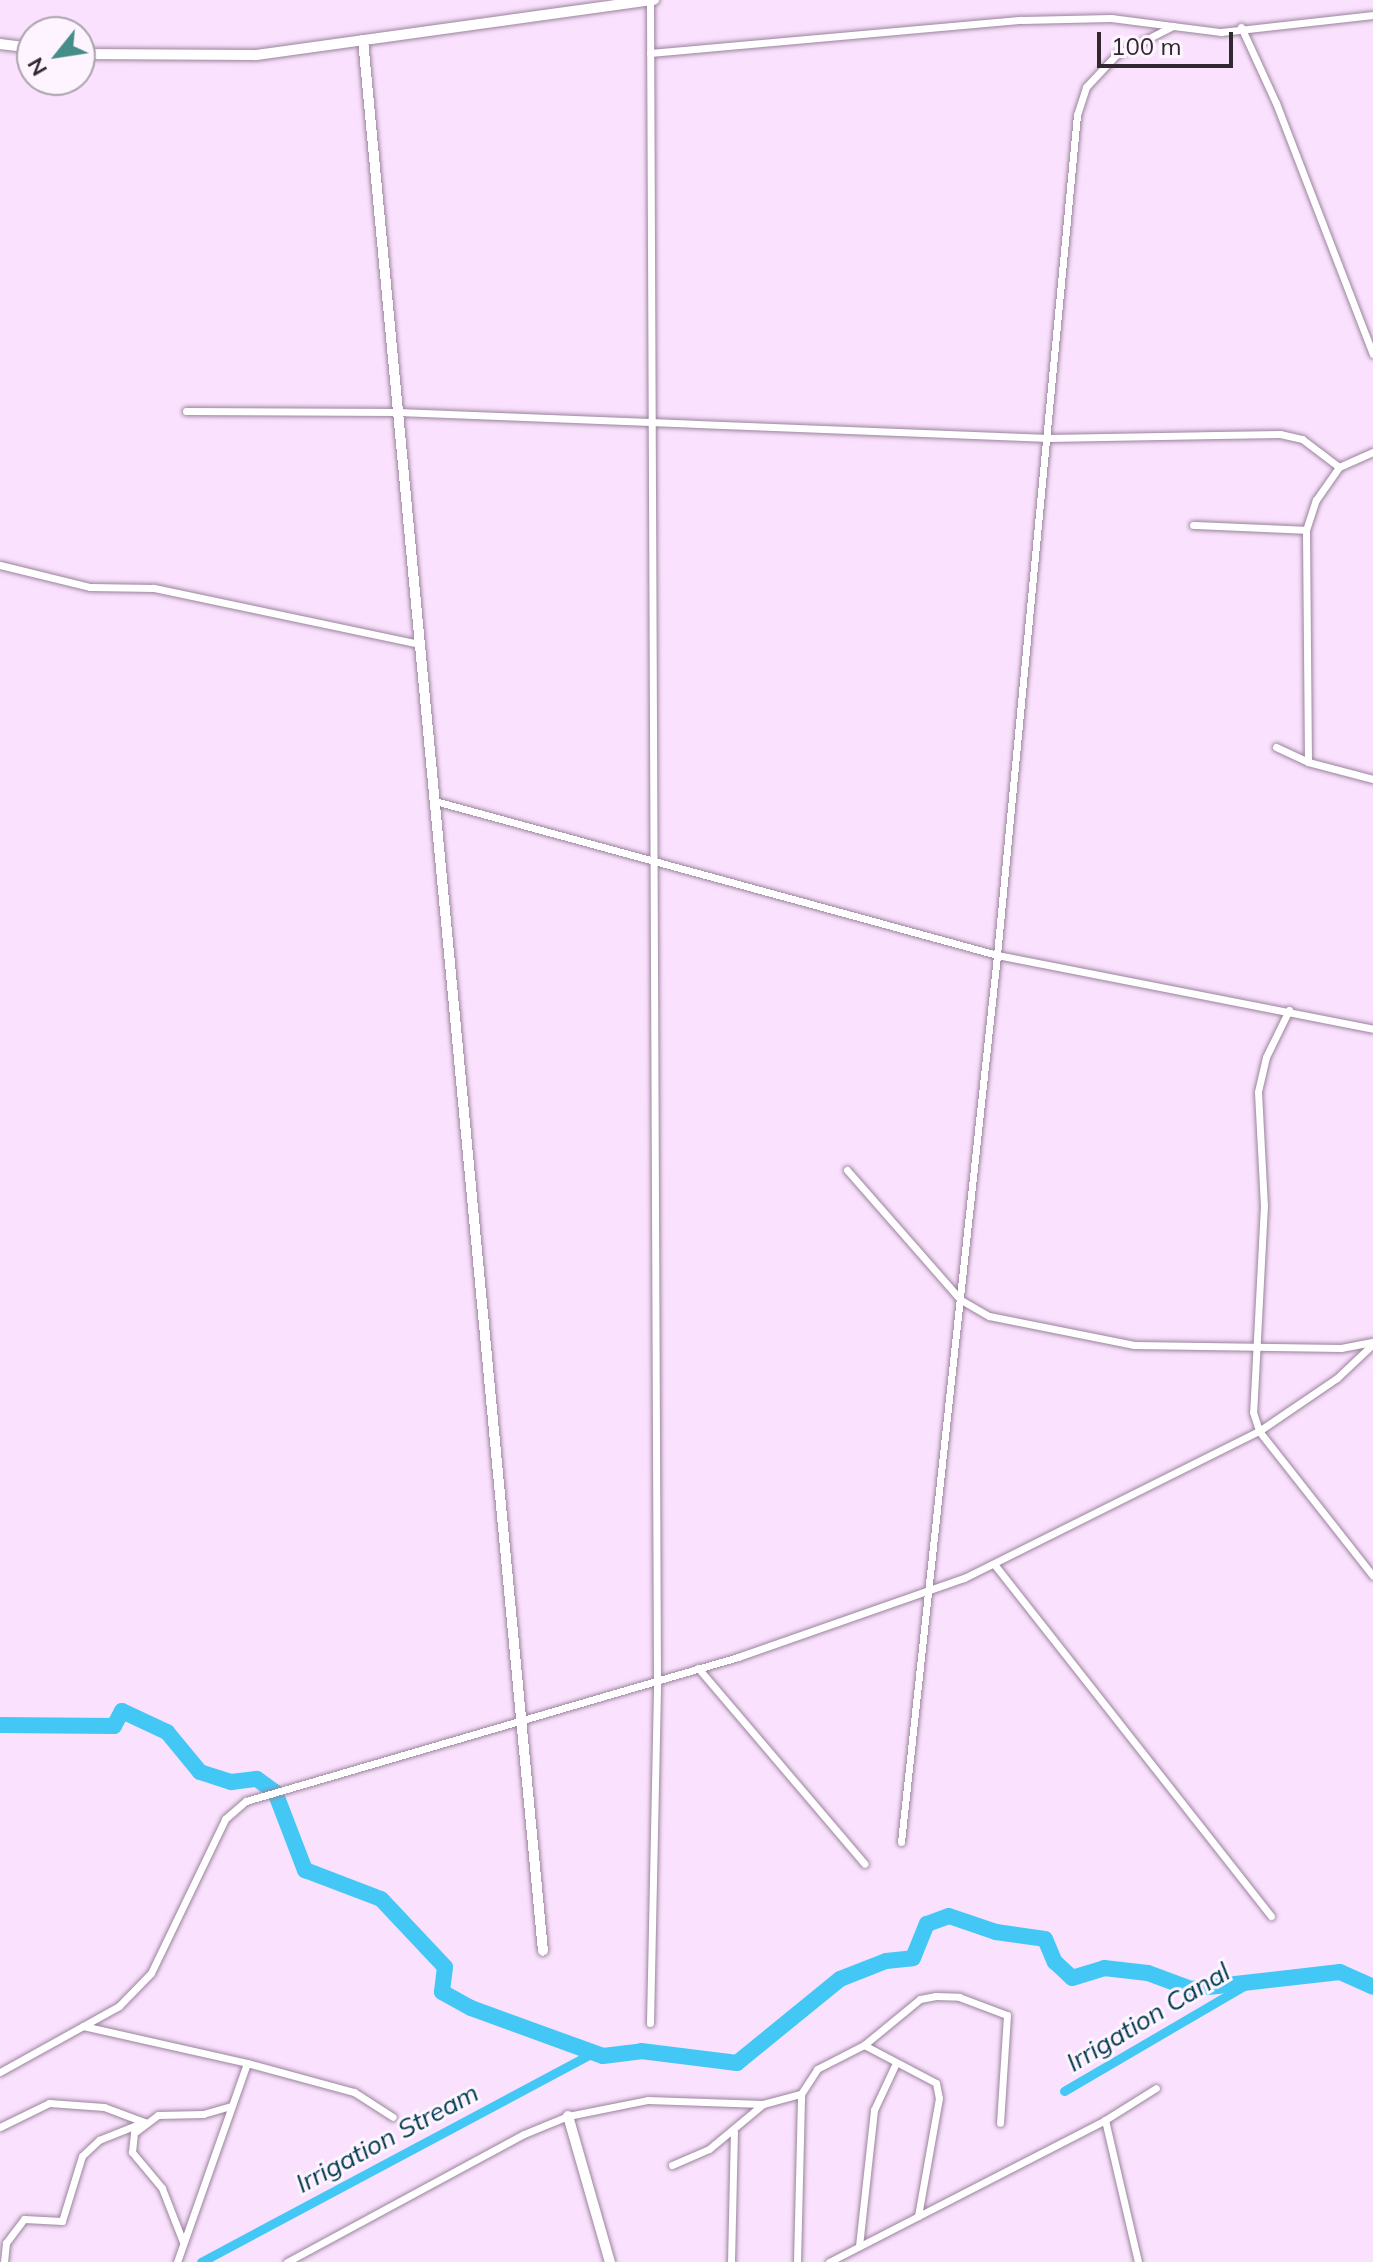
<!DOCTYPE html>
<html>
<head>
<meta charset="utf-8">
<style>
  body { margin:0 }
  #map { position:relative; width:1373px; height:2262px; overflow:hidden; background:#fae1fd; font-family:Mulish,sans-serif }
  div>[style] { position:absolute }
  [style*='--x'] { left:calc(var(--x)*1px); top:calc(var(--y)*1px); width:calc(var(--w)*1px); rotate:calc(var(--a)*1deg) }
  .canal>* { height:9px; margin:-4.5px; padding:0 4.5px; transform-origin:4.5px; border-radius:4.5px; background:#43c8f6 }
  .river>* { height:16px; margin:-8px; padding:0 8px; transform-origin:8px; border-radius:8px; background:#43c8f6 }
  .roads { filter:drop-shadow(0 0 2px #9a839d) drop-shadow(0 0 2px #9a839d) }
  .street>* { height:7px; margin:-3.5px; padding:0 3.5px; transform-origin:3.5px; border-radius:3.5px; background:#fff }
  .secondary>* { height:10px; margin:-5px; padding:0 5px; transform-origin:5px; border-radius:5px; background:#fff }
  span { translate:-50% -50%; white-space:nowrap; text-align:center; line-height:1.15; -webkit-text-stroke:6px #fef4ff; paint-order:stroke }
  .water-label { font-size:26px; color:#003c4f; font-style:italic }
  .north { position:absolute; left:16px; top:16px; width:80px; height:80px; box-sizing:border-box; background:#fef4ff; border:2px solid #aca2ad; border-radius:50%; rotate:240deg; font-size:22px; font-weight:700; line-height:32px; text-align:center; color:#302731 }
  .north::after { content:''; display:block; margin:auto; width:28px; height:36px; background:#458d89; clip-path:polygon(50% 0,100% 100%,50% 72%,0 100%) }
  .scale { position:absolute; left:1097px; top:32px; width:136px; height:36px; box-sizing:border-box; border:4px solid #302731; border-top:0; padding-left:10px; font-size:24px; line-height:28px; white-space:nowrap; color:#302731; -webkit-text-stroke:6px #fef4ff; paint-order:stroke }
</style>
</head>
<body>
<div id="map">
  <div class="canal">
    <div style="--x:1064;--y:2091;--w:220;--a:-30.3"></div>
    <div style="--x:201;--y:2262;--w:446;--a:-28.1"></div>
  </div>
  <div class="river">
    <div style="--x:0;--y:1725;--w:114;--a:0.5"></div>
    <div style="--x:114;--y:1726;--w:17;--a:-62"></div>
    <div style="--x:122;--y:1711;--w:50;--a:25"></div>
    <div style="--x:167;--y:1732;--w:52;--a:50.5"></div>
    <div style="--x:200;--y:1772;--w:33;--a:18"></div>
    <div style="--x:231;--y:1782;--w:26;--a:-7"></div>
    <div style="--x:257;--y:1779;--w:22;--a:36"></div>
    <div style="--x:275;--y:1792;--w:84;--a:69"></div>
    <div style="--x:305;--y:1870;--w:81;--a:20.9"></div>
    <div style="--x:381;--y:1899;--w:93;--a:46.7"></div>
    <div style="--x:445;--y:1967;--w:25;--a:97"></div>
    <div style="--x:442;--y:1992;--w:33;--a:29"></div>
    <div style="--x:471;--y:2008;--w:140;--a:20"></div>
    <div style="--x:603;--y:2056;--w:38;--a:-7"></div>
    <div style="--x:641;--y:2051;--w:97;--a:7.1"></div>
    <div style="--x:737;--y:2063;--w:133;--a:-39.2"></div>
    <div style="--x:840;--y:1979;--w:49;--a:-21.4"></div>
    <div style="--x:886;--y:1961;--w:27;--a:-6"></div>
    <div style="--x:913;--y:1958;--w:37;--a:-68"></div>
    <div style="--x:927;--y:1924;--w:23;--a:-20"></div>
    <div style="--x:949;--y:1916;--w:50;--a:18.8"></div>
    <div style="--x:996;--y:1932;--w:49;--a:8.1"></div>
    <div style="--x:1045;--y:1939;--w:25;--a:67"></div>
    <div style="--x:1055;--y:1962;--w:23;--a:43"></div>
    <div style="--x:1072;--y:1978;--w:34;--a:-17"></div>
    <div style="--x:1104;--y:1968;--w:44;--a:6.5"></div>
    <div style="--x:1148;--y:1973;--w:46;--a:20.4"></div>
    <div style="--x:1191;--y:1989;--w:150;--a:-6.5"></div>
    <div style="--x:1340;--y:1972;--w:36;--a:24"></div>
  </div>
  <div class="roads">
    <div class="street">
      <div style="--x:1241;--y:27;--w:84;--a:65.3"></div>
      <div style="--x:1276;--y:103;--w:269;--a:68.9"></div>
      <div style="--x:650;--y:53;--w:373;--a:-5.1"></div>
      <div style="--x:1022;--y:20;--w:89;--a:-1.3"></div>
      <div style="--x:1111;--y:18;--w:111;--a:7.3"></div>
      <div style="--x:1221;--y:32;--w:153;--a:-6.4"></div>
      <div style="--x:186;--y:411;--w:212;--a:0.3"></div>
      <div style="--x:398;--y:412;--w:651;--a:2.29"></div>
      <div style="--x:1048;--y:438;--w:232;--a:-1"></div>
      <div style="--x:1280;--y:434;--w:23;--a:13"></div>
      <div style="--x:1302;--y:439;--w:46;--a:37.1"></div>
      <div style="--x:1339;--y:467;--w:37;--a:-24"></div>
      <div style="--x:1193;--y:525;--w:113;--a:2.5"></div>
      <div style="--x:0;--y:565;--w:93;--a:13.7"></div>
      <div style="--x:90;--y:587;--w:64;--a:0.9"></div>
      <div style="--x:154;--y:588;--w:272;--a:11.9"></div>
      <div style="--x:1276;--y:747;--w:35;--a:25"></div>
      <div style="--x:1308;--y:762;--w:67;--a:14.7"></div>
      <div style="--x:1308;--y:762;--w:232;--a:-90.5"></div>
      <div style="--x:1306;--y:530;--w:32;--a:-72"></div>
      <div style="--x:1316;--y:500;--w:40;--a:-55.1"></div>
      <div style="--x:435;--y:801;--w:583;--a:15.32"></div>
      <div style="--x:997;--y:955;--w:383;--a:11.1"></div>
      <div style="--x:1289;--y:1010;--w:52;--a:116.1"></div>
      <div style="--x:1266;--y:1057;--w:36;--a:103"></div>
      <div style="--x:1258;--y:1092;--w:113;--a:87"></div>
      <div style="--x:1264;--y:1205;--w:207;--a:93"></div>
      <div style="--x:1253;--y:1412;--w:20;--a:72"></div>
      <div style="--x:1259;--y:1431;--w:184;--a:51.8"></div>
      <div style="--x:847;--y:1170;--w:173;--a:48.8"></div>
      <div style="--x:961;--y:1300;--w:32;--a:30"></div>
      <div style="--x:989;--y:1316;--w:148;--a:11.3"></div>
      <div style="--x:1134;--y:1345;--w:207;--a:0.8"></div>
      <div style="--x:1341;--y:1348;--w:33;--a:-11"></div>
      <div style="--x:994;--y:1564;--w:448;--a:51.8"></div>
      <div style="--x:698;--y:1668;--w:257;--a:49.6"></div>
      <div style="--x:901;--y:1842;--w:892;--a:-83.82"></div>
      <div style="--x:997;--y:955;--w:844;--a:-84.56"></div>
      <div style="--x:1077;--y:115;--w:29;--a:-72"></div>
      <div style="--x:1086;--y:87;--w:44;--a:-46.8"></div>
      <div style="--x:1116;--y:55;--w:64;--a:-27"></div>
      <div style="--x:650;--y:2023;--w:343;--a:-88.8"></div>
      <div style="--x:657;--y:1680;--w:1679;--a:-90.24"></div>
      <div style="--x:83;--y:2026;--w:168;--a:12.7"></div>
      <div style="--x:864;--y:2045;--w:81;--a:27.8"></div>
      <div style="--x:936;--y:2083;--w:15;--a:79"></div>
      <div style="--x:939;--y:2098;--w:120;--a:100.1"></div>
      <div style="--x:0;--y:2072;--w:136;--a:-29"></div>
      <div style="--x:119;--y:2006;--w:46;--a:-45.9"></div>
      <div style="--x:151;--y:1973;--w:171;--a:-64.3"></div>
      <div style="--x:225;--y:1819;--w:28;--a:-41"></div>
      <div style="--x:246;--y:1801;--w:513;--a:-16.31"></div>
      <div style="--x:738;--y:1657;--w:239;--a:-19.3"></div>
      <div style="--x:964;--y:1578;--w:330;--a:-26.5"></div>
      <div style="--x:1259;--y:1431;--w:94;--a:-34.2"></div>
      <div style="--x:1337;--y:1378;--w:50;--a:-43.4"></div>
      <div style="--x:1105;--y:2120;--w:146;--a:76.9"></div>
      <div style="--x:0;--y:2127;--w:55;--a:-26.1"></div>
      <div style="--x:49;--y:2103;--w:55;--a:4.2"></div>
      <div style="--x:104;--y:2107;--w:43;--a:20.6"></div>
      <div style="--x:144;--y:2122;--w:48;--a:158.2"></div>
      <div style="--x:99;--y:2140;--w:23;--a:137"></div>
      <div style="--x:82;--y:2156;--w:68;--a:107.1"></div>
      <div style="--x:62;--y:2221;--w:38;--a:-177"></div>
      <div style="--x:24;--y:2219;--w:30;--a:127"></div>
      <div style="--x:6;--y:2243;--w:19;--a:96"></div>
      <div style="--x:672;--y:2165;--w:40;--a:-23.4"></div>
      <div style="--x:709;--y:2149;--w:70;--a:-39.8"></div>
      <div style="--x:763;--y:2104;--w:39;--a:-15"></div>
      <div style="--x:801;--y:2094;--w:30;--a:-57"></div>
      <div style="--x:817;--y:2069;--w:53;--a:-27.1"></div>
      <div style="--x:864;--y:2045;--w:72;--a:-39.4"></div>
      <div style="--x:920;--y:1999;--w:16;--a:-11"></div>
      <div style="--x:936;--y:1996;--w:23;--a:2"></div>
      <div style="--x:959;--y:1997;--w:51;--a:20.6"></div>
      <div style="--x:1007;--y:2015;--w:108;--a:93.7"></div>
      <div style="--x:183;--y:2242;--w:58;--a:-111.3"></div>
      <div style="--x:162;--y:2188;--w:47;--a:-129.8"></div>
      <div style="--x:132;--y:2152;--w:19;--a:-84"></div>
      <div style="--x:134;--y:2133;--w:30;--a:-37"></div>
      <div style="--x:158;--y:2115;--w:45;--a:-1.3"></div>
      <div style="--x:203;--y:2114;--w:29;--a:-16"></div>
      <div style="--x:859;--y:2246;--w:137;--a:-83.7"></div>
      <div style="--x:874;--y:2110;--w:50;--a:-65"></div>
      <div style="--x:177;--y:2262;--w:211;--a:-70.6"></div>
      <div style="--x:247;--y:2063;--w:111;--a:15.2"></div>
      <div style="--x:354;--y:2092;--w:46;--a:32.7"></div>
      <div style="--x:287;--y:2262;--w:269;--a:-28.4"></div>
      <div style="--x:524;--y:2134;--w:48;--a:-22.2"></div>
      <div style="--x:568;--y:2116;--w:82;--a:-11.3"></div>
      <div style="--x:648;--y:2100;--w:115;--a:2"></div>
      <div style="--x:731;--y:2262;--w:130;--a:-88.7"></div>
      <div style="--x:797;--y:2262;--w:168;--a:-88.6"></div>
      <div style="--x:829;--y:2262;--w:310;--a:-27.2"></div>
      <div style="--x:1105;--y:2120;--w:60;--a:-32.1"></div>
    </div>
    <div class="secondary">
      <div style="--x:363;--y:40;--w:1919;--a:84.62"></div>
      <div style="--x:0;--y:44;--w:32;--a:7"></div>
      <div style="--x:80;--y:54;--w:176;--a:0.3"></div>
      <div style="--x:256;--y:55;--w:402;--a:-7.9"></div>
      <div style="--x:568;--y:2116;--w:152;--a:74"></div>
    </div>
  </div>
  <div class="water-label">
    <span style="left:1148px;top:2017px;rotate:-31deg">Irrigation Canal</span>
    <span style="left:387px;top:2138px;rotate:-28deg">Irrigation Stream</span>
  </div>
  <div class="north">N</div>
  <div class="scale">100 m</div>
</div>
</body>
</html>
